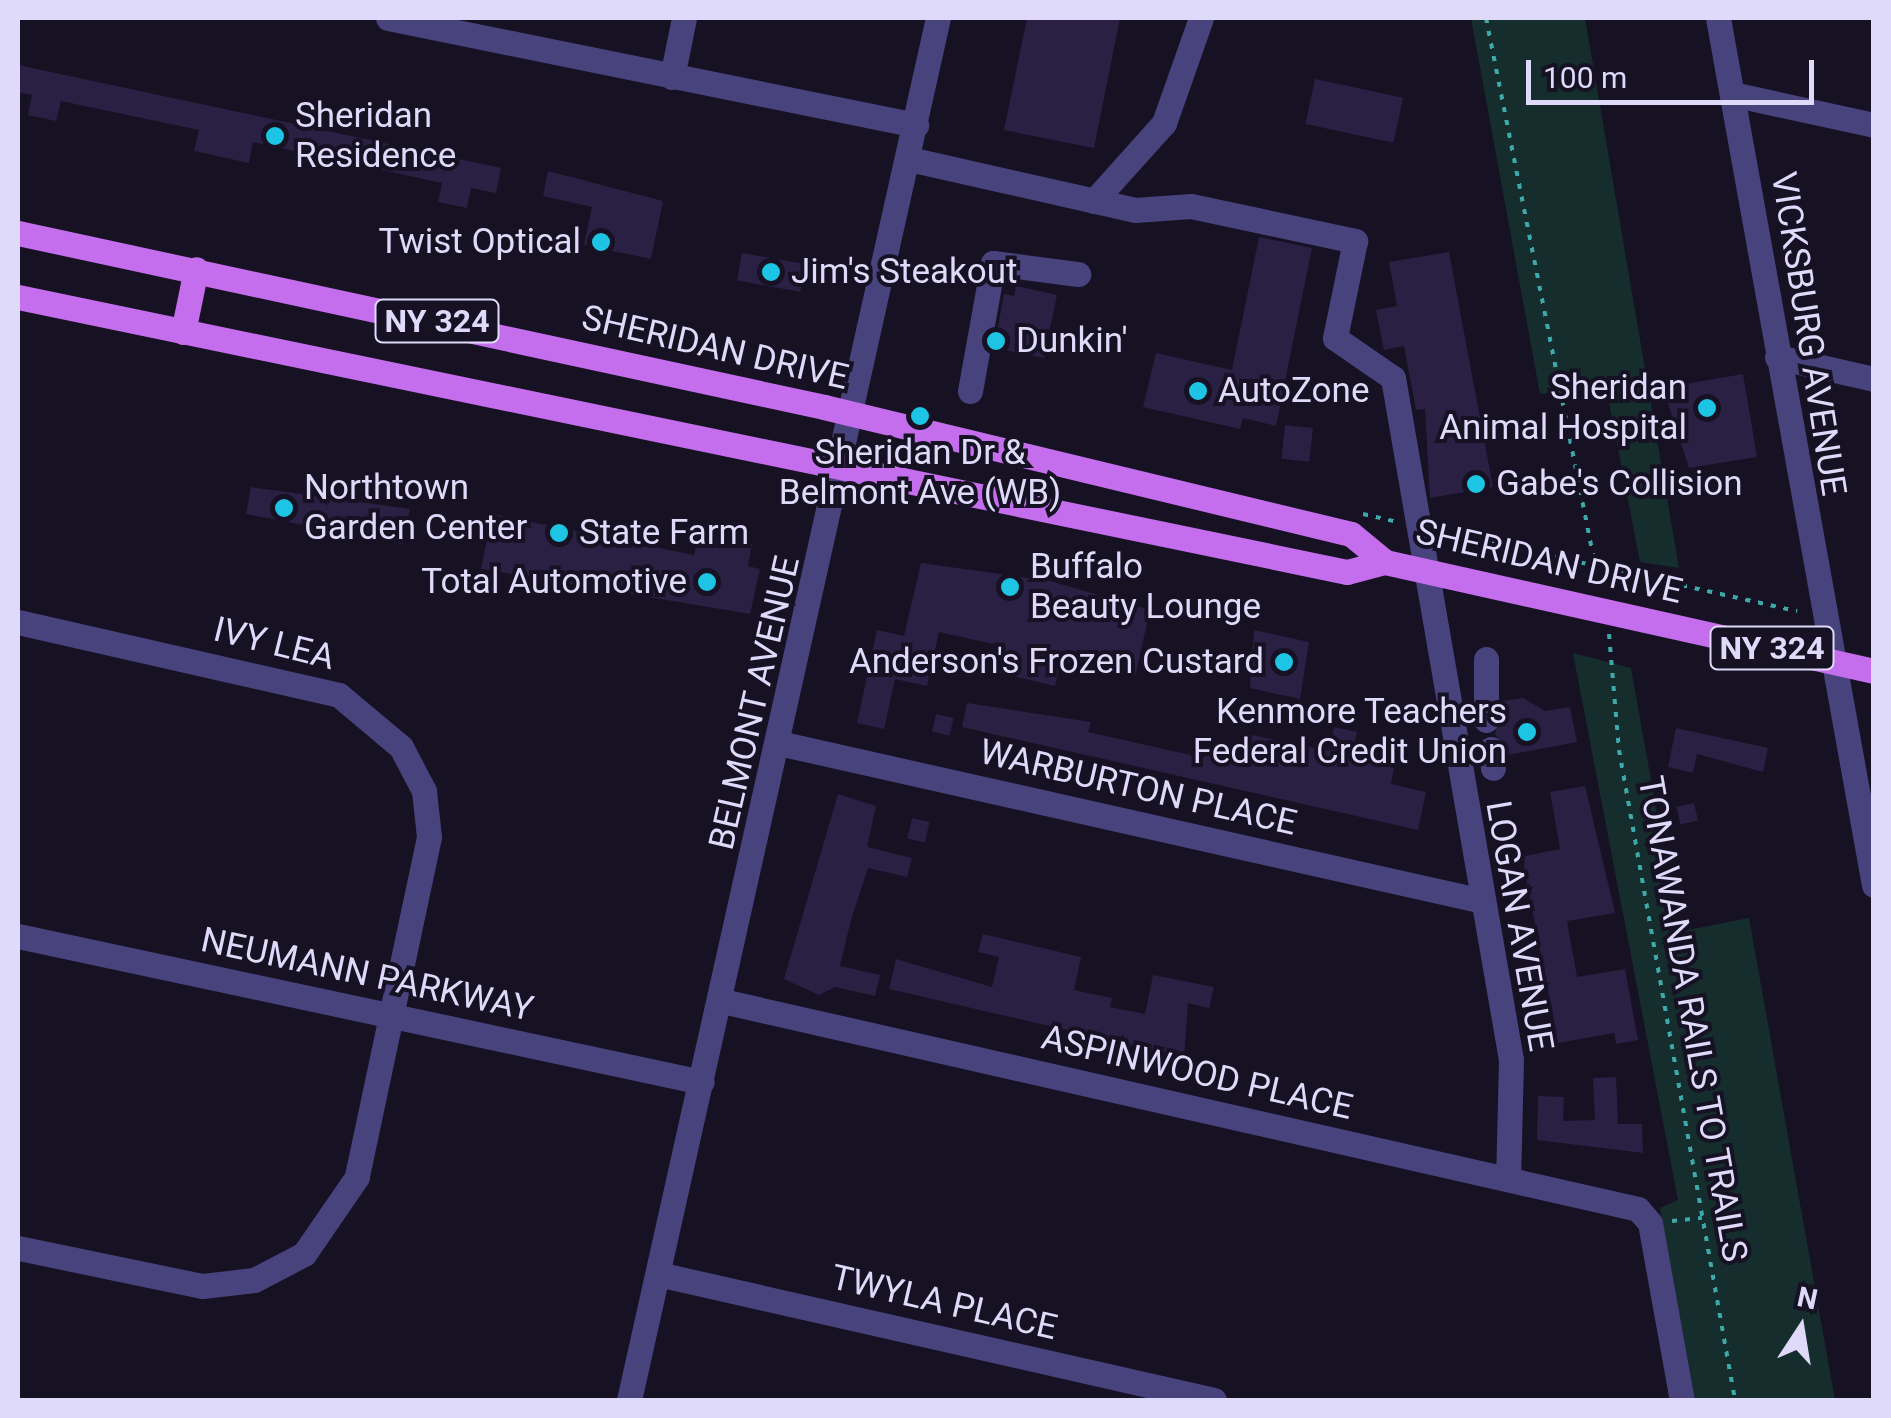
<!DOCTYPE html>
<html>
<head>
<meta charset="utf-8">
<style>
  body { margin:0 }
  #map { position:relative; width:1891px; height:1418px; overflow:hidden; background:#161224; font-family:Roboto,sans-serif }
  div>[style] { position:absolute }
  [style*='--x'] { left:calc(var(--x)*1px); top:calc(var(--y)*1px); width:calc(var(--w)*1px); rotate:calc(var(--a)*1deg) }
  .green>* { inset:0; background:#162d2d }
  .building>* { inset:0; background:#292043; transform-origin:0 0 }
  .path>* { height:4px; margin-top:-2px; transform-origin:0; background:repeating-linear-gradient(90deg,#3ea9a9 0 5px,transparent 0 13px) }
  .minor>* { height:25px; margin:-12.5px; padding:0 12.5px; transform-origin:12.5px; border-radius:12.5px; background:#48427d }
  .major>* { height:25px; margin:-12.5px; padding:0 12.5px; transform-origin:12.5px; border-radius:12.5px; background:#c56eed }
  .dots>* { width:28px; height:28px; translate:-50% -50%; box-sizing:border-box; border:5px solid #161224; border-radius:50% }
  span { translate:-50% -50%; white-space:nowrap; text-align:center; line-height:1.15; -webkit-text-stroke:8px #161224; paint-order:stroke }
  .shield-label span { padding:2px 8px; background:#161224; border:2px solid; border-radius:8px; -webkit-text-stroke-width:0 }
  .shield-label { font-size:32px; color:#dfd9fa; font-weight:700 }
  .poi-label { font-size:35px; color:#dfd9fa }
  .left { translate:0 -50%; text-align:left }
  .right { translate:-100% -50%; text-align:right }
  .street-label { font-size:35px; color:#dfd9fa }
  .frame { position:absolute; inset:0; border:20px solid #dfd9fa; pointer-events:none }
  .north { position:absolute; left:1751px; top:1278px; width:100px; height:100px; -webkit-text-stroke:8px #161224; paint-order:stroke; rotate:12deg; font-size:28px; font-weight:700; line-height:40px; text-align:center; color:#dfd9fa }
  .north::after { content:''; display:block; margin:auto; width:35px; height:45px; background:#dfd9fa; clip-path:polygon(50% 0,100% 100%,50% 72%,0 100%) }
  .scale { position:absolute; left:1526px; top:60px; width:288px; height:45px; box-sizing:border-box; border:5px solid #dfd9fa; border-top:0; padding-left:12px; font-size:30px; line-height:35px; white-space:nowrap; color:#dfd9fa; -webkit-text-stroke:8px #161224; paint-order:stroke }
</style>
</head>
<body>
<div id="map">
  <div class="green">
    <div style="clip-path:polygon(1471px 18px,1585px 18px,1679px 568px,1640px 562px,1606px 387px,1540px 394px)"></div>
    <div style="clip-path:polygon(1573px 653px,1631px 668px,1678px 932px,1749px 918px,1835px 1400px,1695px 1400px,1660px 1208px,1678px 1200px)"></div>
  </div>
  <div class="building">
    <div style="clip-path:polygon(1027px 18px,1120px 18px,1094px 148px,1004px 130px)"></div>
    <div style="clip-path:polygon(18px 65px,501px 168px,496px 193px,471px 188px,467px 208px,438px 202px,442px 183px,253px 142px,249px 163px,194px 151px,199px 130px,61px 101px,56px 121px,28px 115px,32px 95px,18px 92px)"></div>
    <div style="left:1315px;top:79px;width:90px;height:46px;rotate:12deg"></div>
    <div style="clip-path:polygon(548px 171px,663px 201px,651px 259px,584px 245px,592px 207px,543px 196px)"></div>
    <div style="clip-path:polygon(1259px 237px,1312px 248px,1276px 426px,1243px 418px,1240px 429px,1143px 407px,1156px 353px,1232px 370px)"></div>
    <div style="clip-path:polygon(1449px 252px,1493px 487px,1430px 498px,1425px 409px,1416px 410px,1404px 346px,1384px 350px,1376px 310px,1397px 306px,1389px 262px)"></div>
    <div style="left:742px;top:253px;width:64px;height:28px;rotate:10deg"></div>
    <div style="clip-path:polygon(1016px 286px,1057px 295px,1044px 358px,994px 348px,1004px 294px,1014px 296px)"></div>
    <div style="clip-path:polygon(1743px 374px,1757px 457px,1689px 468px,1663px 388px)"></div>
    <div style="left:1285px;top:425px;width:28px;height:34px;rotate:6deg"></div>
    <div style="clip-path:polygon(251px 487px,410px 509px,403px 544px,246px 514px)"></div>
    <div style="clip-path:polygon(492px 514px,694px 555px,699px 533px,752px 544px,748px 566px,760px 569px,750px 614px,481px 569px)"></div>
    <div style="clip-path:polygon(921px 563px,1050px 581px,1150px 610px,1135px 677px,1061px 661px,1055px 686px,992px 671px,998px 645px,939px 632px,927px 686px,895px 679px,884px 729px,857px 723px,877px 630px,904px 636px)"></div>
    <div style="clip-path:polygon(1254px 630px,1309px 642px,1300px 699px,1250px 688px)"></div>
    <div style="clip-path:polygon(1523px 698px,1545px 711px,1570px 707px,1577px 742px,1508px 755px,1495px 734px,1502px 701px)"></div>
    <div style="clip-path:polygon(967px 703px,1091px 722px,1088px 732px,1204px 758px,1206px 748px,1248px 757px,1252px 735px,1329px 751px,1334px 727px,1357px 732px,1351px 759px,1394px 768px,1391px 784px,1426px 792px,1418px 830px,962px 727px)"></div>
    <div style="left:936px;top:714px;width:18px;height:18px;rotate:13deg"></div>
    <div style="clip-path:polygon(1676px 728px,1768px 748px,1763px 772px,1697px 754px,1693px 773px,1668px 767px)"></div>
    <div style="clip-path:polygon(1585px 786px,1615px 913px,1567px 921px,1577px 977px,1625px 969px,1638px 1040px,1616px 1044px,1614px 1033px,1558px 1043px,1524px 867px,1525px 856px,1560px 849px,1550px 792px)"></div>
    <div style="clip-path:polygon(838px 794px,876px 806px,867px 847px,912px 858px,907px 877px,868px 868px,851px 920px,840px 966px,880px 975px,875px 996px,835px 987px,819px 995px,784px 979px)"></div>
    <div style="left:1694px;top:803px;width:18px;height:18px;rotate:77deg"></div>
    <div style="left:912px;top:818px;width:18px;height:21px;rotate:13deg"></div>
    <div style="clip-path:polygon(983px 934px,1081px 957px,1074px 990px,1112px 998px,1110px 1007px,1145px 1014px,1153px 975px,1214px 987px,1209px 1008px,1188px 1003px,1184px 1057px,889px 989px,896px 959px,992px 987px,999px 957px,978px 952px)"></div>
    <div style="clip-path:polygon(1616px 1077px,1618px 1124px,1642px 1124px,1643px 1153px,1537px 1140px,1538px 1096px,1564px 1097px,1563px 1121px,1595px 1120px,1593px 1078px)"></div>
  </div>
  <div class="path">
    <div style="--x:1486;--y:18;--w:583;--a:78.73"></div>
    <div style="--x:1363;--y:514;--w:36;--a:13"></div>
    <div style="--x:1441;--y:531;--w:365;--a:12.7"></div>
    <div style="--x:1609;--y:634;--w:116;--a:85.1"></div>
    <div style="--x:1619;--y:750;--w:660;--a:79.88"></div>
    <div style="--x:1672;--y:1221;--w:30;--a:-6"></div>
  </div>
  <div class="minor">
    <div style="--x:388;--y:18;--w:539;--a:11.46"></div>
    <div style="--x:1718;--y:18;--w:881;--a:79.8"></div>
    <div style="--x:672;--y:77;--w:60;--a:-78.5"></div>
    <div style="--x:1732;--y:94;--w:145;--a:12.3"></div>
    <div style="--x:909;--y:159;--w:232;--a:12.7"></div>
    <div style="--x:1135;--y:210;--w:56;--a:-4.1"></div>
    <div style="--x:1191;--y:206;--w:168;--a:12"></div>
    <div style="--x:1355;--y:241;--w:99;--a:101.7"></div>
    <div style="--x:1335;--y:338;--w:70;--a:34.6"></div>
    <div style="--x:1393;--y:378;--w:692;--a:80.18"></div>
    <div style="--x:1511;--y:1060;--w:119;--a:91.4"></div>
    <div style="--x:1094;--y:201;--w:105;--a:-48.1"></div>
    <div style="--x:1164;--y:123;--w:111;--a:-70.6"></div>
    <div style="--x:1777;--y:357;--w:99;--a:12.8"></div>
    <div style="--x:970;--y:391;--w:130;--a:-79.8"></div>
    <div style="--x:993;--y:263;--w:86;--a:7.4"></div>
    <div style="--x:18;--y:622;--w:329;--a:12.8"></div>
    <div style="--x:339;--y:695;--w:81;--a:40"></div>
    <div style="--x:401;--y:747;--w:50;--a:62.4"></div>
    <div style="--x:424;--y:791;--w:46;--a:83.8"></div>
    <div style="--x:429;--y:837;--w:348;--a:102"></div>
    <div style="--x:357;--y:1177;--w:93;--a:124.5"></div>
    <div style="--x:304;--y:1254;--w:56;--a:152.5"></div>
    <div style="--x:254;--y:1280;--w:52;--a:173.4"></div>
    <div style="--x:202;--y:1286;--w:188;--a:-168.3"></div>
    <div style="--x:1486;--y:720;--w:61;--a:-90"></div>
    <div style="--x:783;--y:744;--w:712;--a:12.65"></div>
    <div style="--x:1491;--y:749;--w:19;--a:84"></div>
    <div style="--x:18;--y:936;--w:699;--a:12.05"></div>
    <div style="--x:722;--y:1001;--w:939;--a:12.79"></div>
    <div style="--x:1638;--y:1209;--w:18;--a:49"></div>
    <div style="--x:1650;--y:1223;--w:180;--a:79.8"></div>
    <div style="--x:658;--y:1274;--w:570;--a:12.77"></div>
    <div style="--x:629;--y:1400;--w:1416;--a:-77.4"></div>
  </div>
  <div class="major">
    <div style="--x:18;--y:233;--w:825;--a:12.18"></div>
    <div style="--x:824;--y:407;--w:542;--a:13.55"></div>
    <div style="--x:1351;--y:534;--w:44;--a:39.5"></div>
    <div style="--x:1385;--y:562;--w:501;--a:12.57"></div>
    <div style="--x:18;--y:297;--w:1357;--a:11.69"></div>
    <div style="--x:1347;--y:572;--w:39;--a:-15"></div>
    <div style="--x:183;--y:332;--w:64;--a:-78.3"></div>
  </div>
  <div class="dots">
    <div style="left:275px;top:136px;background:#1dc4e3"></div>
    <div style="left:601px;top:242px;background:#1dc4e3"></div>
    <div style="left:771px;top:272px;background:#1dc4e3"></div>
    <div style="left:996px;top:341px;background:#1dc4e3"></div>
    <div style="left:1198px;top:391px;background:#1dc4e3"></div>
    <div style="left:1707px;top:408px;background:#1dc4e3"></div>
    <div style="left:920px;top:416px;background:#1dc4e3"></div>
    <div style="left:1476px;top:484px;background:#1dc4e3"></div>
    <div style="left:284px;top:508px;background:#1dc4e3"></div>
    <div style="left:559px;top:533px;background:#1dc4e3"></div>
    <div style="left:707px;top:582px;background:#1dc4e3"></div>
    <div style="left:1010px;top:587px;background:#1dc4e3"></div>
    <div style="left:1284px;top:662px;background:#1dc4e3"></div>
    <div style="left:1527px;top:732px;background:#1dc4e3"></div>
  </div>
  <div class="shield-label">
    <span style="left:437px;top:321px">NY 324</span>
    <span style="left:1772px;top:648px">NY 324</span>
  </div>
  <div class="poi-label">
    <span class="left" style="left:295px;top:136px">Sheridan<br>Residence</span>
    <span class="right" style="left:581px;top:242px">Twist Optical</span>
    <span class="left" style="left:791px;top:272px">Jim's Steakout</span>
    <span class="left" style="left:1016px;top:341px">Dunkin'</span>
    <span class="right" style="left:1687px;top:408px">Sheridan<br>Animal Hospital</span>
    <span class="left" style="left:1218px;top:391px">AutoZone</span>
    <span style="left:920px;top:473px">Sheridan Dr &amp;<br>Belmont Ave (WB)</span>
    <span class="left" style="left:1496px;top:484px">Gabe's Collision</span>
    <span class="left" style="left:304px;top:508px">Northtown<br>Garden Center</span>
    <span class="left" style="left:579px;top:533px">State Farm</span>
    <span class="left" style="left:1030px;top:587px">Buffalo<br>Beauty Lounge</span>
    <span class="right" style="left:687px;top:582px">Total Automotive</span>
    <span class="right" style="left:1264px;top:662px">Anderson's Frozen Custard</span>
    <span class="right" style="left:1507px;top:732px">Kenmore Teachers<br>Federal Credit Union</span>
  </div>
  <div class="street-label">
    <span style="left:1808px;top:334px;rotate:81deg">VICKSBURG AVENUE</span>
    <span style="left:715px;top:348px;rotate:13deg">SHERIDAN DRIVE</span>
    <span style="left:1549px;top:562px;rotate:13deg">SHERIDAN DRIVE</span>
    <span style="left:274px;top:644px;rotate:14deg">IVY LEA</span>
    <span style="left:755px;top:703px;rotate:-77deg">BELMONT AVENUE</span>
    <span style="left:1138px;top:788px;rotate:13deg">WARBURTON PLACE</span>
    <span style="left:1519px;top:926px;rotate:80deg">LOGAN AVENUE</span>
    <span style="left:367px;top:975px;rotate:12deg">NEUMANN PARKWAY</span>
    <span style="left:1692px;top:1019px;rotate:80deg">TONAWANDA RAILS TO TRAILS</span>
    <span style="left:1197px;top:1073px;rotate:13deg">ASPINWOOD PLACE</span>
    <span style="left:944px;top:1303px;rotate:13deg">TWYLA PLACE</span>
  </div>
  <div class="frame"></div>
  <div class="north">N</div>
  <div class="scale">100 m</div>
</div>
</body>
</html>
